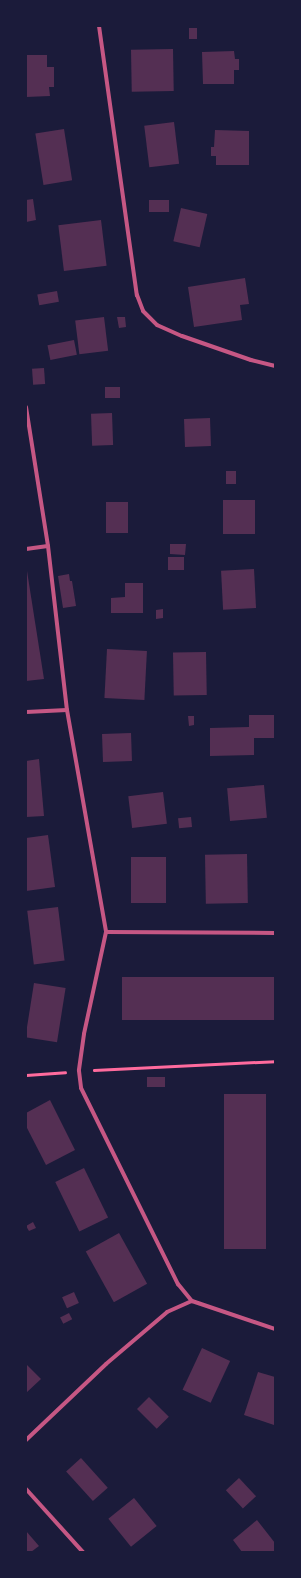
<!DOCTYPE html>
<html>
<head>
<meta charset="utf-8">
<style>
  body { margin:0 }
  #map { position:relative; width:301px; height:1578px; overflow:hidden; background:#1b1b3a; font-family:"Work Sans",sans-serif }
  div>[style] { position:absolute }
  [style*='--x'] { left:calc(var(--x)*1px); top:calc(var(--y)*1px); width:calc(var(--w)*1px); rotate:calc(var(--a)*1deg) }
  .building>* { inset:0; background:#542f53; transform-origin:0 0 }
  .path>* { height:2.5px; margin:-1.25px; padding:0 1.25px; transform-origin:1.25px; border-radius:1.25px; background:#ff6b9d }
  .minor>* { height:4px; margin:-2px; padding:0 2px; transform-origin:2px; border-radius:2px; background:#c65784 }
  span { translate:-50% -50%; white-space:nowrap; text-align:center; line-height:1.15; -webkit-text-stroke:3px #1b1b3a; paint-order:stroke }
  .frame { position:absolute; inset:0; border:27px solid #1b1b3a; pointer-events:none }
</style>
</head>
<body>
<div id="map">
  <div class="building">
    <div style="left:197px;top:28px;width:11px;height:8px;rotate:90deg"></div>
    <div style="left:173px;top:49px;width:42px;height:42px;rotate:89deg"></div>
    <div style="clip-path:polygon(234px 51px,235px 59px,239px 59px,239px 70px,234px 70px,234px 84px,203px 84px,202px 52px)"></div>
    <div style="clip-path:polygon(26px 55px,47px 55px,47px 67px,54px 67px,54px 87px,49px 87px,50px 96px,26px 97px)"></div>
    <div style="left:174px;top:122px;width:42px;height:30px;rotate:83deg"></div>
    <div style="left:64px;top:129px;width:52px;height:29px;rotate:81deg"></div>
    <div style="clip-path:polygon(215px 130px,249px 131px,249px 165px,216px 165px,216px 156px,211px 156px,211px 147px,214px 147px)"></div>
    <div style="clip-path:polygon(33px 199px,36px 220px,26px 222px,26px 200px)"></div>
    <div style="left:149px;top:200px;width:20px;height:12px"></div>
    <div style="left:181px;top:208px;width:27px;height:34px;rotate:13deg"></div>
    <div style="left:101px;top:220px;width:46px;height:43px;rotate:83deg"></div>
    <div style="clip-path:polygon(245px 278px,249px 304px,240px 305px,242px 320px,194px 327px,188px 287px)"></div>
    <div style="left:57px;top:291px;width:11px;height:20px;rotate:80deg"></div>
    <div style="left:104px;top:317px;width:34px;height:29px;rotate:83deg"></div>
    <div style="clip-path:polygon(117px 317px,125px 317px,126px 327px,119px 328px)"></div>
    <div style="left:74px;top:340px;width:15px;height:27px;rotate:79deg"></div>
    <div style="left:44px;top:368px;width:16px;height:12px;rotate:86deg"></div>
    <div style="left:105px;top:387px;width:15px;height:11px"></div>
    <div style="left:112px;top:413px;width:32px;height:21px;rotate:88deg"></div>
    <div style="left:210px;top:418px;width:28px;height:26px;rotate:88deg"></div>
    <div style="left:226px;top:471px;width:10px;height:13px"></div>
    <div style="left:223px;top:500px;width:32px;height:34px"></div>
    <div style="left:128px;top:502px;width:31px;height:22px;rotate:90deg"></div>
    <div style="clip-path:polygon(170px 544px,186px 544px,185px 555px,170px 554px)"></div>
    <div style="left:168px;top:557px;width:16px;height:13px"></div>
    <div style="left:254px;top:569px;width:39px;height:33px;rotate:87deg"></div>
    <div style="clip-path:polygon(26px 571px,27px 571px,44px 679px,26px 681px)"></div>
    <div style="clip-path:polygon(69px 574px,70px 581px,72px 581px,76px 606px,63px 608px,58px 576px)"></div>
    <div style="clip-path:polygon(125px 583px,143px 583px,143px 613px,111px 613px,111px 598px,125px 597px)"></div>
    <div style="clip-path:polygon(163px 609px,163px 618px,156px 619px,156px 610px)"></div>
    <div style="left:107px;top:649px;width:40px;height:49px;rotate:3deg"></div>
    <div style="left:206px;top:652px;width:43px;height:33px;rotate:89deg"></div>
    <div style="clip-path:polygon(249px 715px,275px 715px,275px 738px,254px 738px,254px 755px,210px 756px,210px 728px,249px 727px)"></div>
    <div style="clip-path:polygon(188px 716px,194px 716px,194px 725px,189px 726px)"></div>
    <div style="left:131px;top:733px;width:28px;height:29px;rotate:88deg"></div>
    <div style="clip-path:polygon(39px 759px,44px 816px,26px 817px,26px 761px)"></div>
    <div style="left:264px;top:785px;width:33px;height:37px;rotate:85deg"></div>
    <div style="left:163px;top:792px;width:32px;height:35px;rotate:83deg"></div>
    <div style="left:191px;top:817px;width:10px;height:13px;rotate:84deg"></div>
    <div style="clip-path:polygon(48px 835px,55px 887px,26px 891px,26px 838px)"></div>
    <div style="left:247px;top:854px;width:49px;height:42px;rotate:89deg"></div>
    <div style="left:131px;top:857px;width:35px;height:46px"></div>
    <div style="left:58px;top:907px;width:54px;height:31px;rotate:83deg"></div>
    <div style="left:275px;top:977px;width:43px;height:153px;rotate:90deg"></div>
    <div style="left:34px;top:983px;width:32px;height:55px;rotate:9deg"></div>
    <div style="left:165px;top:1077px;width:10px;height:18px;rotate:90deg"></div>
    <div style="left:224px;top:1094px;width:42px;height:155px"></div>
    <div style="clip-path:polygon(50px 1100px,75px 1150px,46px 1165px,26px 1126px,26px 1113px)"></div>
    <div style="left:84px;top:1168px;width:55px;height:32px;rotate:64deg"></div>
    <div style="clip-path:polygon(33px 1222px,36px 1228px,29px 1231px,26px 1226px)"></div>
    <div style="left:119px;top:1233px;width:58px;height:38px;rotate:61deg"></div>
    <div style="left:74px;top:1292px;width:12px;height:13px;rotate:66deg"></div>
    <div style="left:69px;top:1313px;width:7px;height:10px;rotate:63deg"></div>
    <div style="left:202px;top:1348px;width:31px;height:46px;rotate:25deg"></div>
    <div style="clip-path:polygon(26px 1364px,41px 1379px,26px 1393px)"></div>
    <div style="clip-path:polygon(258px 1372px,275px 1377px,274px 1425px,244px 1415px)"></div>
    <div style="left:149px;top:1397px;width:28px;height:17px;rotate:45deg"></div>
    <div style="left:81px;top:1458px;width:40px;height:20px;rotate:48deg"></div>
    <div style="left:239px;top:1478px;width:25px;height:18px;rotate:47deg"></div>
    <div style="left:134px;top:1498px;width:36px;height:33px;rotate:51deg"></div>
    <div style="clip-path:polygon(257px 1520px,275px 1543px,275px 1552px,242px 1552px,233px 1540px)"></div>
    <div style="clip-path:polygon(26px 1531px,39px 1546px,31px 1552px,26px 1552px)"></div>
  </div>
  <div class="path">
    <div style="--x:94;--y:1070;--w:181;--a:-2.8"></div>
    <div style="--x:26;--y:1075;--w:39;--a:-4"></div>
  </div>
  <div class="minor">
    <div style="--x:99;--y:26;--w:272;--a:82"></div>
    <div style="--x:137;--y:295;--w:17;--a:69"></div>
    <div style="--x:143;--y:311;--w:20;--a:45"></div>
    <div style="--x:157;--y:325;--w:27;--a:24"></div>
    <div style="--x:182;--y:336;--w:73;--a:19.2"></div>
    <div style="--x:251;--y:360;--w:25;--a:14"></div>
    <div style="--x:26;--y:407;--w:141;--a:81"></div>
    <div style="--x:48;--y:546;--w:165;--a:83.4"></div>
    <div style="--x:67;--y:710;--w:225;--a:80"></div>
    <div style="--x:106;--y:932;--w:104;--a:102.2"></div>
    <div style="--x:84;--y:1034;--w:37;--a:98"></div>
    <div style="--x:79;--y:1071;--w:17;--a:83"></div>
    <div style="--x:81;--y:1088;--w:219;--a:63.7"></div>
    <div style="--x:178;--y:1284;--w:22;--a:51"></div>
    <div style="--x:192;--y:1301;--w:88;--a:18.6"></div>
    <div style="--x:26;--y:549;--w:22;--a:-8"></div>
    <div style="--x:26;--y:712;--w:41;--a:-2.8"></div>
    <div style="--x:106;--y:932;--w:169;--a:0.3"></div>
    <div style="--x:26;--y:1440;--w:110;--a:-43.5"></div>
    <div style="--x:106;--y:1364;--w:80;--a:-40.4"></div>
    <div style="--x:167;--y:1312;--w:27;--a:-24"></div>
    <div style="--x:26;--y:1489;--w:85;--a:47.9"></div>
  </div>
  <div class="frame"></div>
</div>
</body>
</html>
